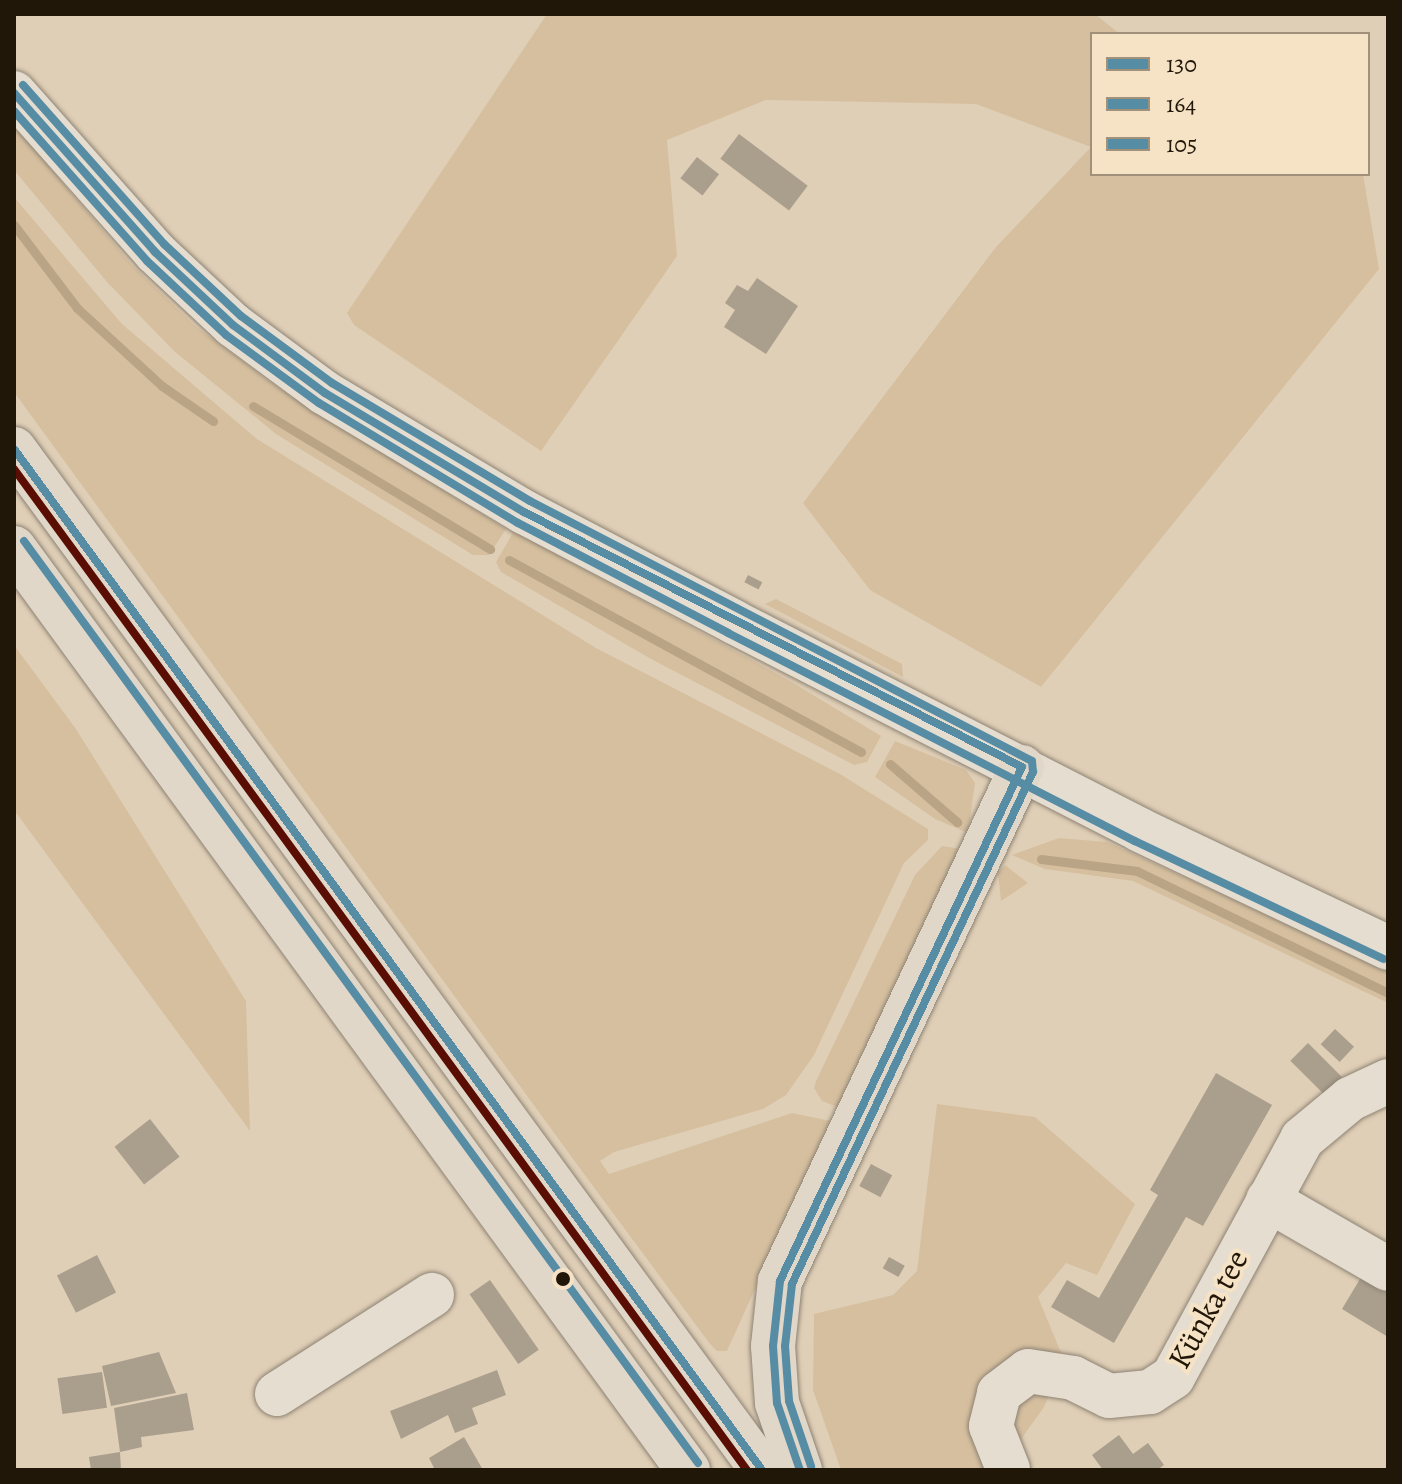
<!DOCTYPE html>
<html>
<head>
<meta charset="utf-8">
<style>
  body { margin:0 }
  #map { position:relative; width:1402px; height:1484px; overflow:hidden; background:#e0cfb7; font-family:Alegreya,serif }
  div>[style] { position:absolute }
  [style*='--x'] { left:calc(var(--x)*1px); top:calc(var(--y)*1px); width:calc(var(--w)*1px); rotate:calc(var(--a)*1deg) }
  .green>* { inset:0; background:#d6bf9f }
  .stream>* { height:9px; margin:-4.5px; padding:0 4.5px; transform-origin:4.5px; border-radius:4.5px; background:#baa486 }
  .building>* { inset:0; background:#aa9e8d; transform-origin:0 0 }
  .roads { filter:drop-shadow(0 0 2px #8d8373) drop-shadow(0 0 2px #8d8373) }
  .minor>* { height:44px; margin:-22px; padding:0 22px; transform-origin:22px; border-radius:22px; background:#e5ddd0 }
  .highway>* { height:44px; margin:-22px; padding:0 22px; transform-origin:22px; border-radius:22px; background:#e1d7c9 }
  .bus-1>* { height:8px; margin:-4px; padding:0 4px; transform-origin:4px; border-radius:4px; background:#578ca5 }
  .bus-2>* { height:8px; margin:-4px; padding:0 4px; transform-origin:4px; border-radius:4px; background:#578ca5 }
  .bus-3>* { height:8px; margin:-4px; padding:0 4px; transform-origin:4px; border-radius:4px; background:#578ca5 }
  .bus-4>* { height:8px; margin:-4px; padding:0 4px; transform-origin:4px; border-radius:4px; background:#5a0e03 }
  .dots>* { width:22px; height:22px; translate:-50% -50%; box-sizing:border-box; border:4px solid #f6e2c5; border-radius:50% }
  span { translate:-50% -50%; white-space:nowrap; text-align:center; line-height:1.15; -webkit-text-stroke:8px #f6e2c5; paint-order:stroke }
  .street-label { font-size:32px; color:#211709 }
  .frame { position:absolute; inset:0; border:16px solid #211709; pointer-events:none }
  .legend { position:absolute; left:1090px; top:32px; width:280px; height:144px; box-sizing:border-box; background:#f6e2c5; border:2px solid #a1917a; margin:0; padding:10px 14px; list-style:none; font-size:24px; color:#211709 }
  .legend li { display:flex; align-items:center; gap:16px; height:40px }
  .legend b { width:40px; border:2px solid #a1917a }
</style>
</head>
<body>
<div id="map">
  <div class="green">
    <div style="clip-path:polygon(547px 14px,1095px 14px,1120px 34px,1092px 34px,1092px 174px,1363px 174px,1379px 269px,1041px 687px,870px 590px,803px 503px,996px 247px,1091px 147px,976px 104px,766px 100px,667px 140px,677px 256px,541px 451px,354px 325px,347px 313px)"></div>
    <div style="clip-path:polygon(14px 125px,132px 265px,194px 325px,274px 385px,506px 529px,489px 555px,473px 555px,276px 434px,174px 351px,107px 282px,14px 170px)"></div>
    <div style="clip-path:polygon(14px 197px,122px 324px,257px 439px,596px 648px,840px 774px,928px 829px,928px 840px,904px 863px,814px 1055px,786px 1095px,763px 1109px,614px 1152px,600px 1161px,609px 1174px,792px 1113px,831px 1121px,727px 1351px,717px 1351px,710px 1344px,584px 1174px,14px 392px)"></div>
    <div style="clip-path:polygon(514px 531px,790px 681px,881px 736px,867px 762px,854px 765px,651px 659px,501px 572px,496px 562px)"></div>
    <div style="clip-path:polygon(776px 599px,902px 664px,903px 677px,765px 604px)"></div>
    <div style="clip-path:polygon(14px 645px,76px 729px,246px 1001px,250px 1131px,14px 810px)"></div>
    <div style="clip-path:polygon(895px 741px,966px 770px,975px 783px,968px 833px,935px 819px,875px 777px)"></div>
    <div style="clip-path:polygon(1059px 838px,1107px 842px,1388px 970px,1388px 1003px,1133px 881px,1045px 869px,1012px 855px)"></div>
    <div style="clip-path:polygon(942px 846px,961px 849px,837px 1107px,822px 1101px,814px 1088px,816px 1081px,915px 875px)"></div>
    <div style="clip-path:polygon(1005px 865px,1028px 883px,1001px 901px,998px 873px)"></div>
    <div style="clip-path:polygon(937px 1104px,1035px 1117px,1135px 1204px,1097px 1275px,1066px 1263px,1038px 1297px,1064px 1360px,1044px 1407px,999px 1470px,841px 1470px,813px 1390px,814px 1314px,893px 1295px,917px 1271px)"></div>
  </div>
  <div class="stream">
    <div style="--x:14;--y:225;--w:104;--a:52.8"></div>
    <div style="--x:77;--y:308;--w:115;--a:42.5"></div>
    <div style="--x:162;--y:386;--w:62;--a:34.5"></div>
    <div style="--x:253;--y:406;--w:277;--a:31.1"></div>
    <div style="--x:509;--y:560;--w:401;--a:28.6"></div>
    <div style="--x:890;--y:764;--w:89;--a:40.9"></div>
    <div style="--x:1041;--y:859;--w:97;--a:7.1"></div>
    <div style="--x:1137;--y:871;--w:279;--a:25.9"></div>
  </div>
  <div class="building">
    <div style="left:739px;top:134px;width:86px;height:31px;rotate:37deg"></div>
    <div style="left:697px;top:157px;width:28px;height:27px;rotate:38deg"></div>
    <div style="clip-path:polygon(757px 278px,798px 306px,766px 354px,724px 327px,735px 310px,725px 303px,737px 285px,748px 291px)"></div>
    <div style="left:748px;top:575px;width:16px;height:8px;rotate:27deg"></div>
    <div style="left:1335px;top:1029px;width:26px;height:21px;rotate:43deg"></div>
    <div style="left:1308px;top:1043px;width:48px;height:25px;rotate:45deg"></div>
    <div style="clip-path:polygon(1216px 1073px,1272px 1105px,1203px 1226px,1186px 1217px,1114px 1343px,1051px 1307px,1067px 1280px,1099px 1298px,1158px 1195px,1150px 1190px)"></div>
    <div style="left:150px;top:1119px;width:48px;height:45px;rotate:52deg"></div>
    <div style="left:871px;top:1164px;width:24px;height:25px;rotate:28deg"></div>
    <div style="left:97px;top:1255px;width:42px;height:45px;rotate:63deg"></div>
    <div style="left:889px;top:1257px;width:18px;height:13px;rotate:29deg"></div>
    <div style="clip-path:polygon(1366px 1269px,1388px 1282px,1388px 1337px,1342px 1309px)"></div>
    <div style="left:490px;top:1280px;width:85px;height:25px;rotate:55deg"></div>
    <div style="clip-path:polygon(159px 1352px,176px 1393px,111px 1406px,102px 1366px)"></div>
    <div style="clip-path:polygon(497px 1370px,506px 1395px,472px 1408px,478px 1424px,455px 1433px,448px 1415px,401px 1439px,390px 1411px)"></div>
    <div style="left:102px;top:1372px;width:36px;height:45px;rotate:82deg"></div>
    <div style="clip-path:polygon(187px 1393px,194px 1430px,141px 1437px,142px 1447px,120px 1452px,114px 1408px)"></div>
    <div style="clip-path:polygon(1119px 1435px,1133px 1454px,1148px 1443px,1164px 1465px,1157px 1470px,1103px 1470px,1092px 1455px)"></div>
    <div style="clip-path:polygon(464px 1437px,483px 1470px,435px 1470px,429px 1458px)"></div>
    <div style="clip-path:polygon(120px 1452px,121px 1470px,91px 1470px,89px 1457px)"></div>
  </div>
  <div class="roads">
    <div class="minor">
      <div style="--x:14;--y:93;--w:213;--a:48.4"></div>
      <div style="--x:155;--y:252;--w:107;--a:43.1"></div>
      <div style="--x:233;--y:325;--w:114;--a:36.5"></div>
      <div style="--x:325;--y:393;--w:232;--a:30.9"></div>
      <div style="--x:524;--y:512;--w:237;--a:27.6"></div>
      <div style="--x:734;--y:622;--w:456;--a:27.1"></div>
      <div style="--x:1140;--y:830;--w:275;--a:25.4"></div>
      <div style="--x:1268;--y:1200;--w:138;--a:29.9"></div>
      <div style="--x:277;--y:1394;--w:184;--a:-32.6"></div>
      <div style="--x:1008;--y:1469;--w:46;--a:-111.6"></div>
      <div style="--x:991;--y:1426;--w:34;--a:-76"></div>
      <div style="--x:999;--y:1393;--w:36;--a:-37"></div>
      <div style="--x:1028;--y:1371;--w:46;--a:8.8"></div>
      <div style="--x:1073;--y:1378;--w:40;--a:26.6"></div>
      <div style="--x:1109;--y:1396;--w:41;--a:-5.6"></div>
      <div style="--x:1150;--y:1392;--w:27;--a:-33"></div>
      <div style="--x:1173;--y:1377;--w:271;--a:-61.5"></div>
      <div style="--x:1302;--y:1139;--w:62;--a:-39.8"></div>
      <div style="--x:1350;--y:1099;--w:42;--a:-25.3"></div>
    </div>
    <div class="highway">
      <div style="--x:14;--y:449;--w:1266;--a:53.77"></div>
      <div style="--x:14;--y:548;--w:1142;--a:53.83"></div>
      <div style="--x:800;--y:1470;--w:71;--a:-108.9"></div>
      <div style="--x:777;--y:1403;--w:57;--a:-94"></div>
      <div style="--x:773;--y:1346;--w:65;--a:-83.9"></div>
      <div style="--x:780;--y:1281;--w:568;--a:-64.79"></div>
    </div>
  </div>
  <div class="bus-1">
    <div style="--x:14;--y:93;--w:213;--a:48.4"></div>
    <div style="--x:155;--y:252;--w:107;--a:43.1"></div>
    <div style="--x:233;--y:325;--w:114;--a:36.5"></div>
    <div style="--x:325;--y:393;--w:232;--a:30.9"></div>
    <div style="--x:524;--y:512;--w:559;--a:27.11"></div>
    <div style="--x:1022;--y:767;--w:568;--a:115.21"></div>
    <div style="--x:780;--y:1281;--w:65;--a:96.1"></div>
    <div style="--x:773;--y:1346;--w:57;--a:86"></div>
    <div style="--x:777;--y:1403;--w:71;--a:71.1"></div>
    <div style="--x:14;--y:449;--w:1266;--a:53.77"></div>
  </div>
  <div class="bus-2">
    <div style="--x:14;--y:111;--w:200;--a:48.4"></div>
    <div style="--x:147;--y:261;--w:108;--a:43.1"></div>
    <div style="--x:226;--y:335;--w:115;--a:36.2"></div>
    <div style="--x:319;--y:403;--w:232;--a:31.1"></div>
    <div style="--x:518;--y:523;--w:237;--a:27.6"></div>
    <div style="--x:728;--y:633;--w:457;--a:27.1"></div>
    <div style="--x:1135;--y:841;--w:275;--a:25.4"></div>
  </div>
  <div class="bus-3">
    <div style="--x:23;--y:85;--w:213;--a:48.4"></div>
    <div style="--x:164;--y:244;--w:105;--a:43.1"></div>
    <div style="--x:241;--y:316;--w:113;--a:36.4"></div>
    <div style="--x:332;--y:383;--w:230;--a:30.8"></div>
    <div style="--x:530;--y:501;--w:565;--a:27.38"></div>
    <div style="--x:1032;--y:761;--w:11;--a:85"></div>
    <div style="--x:1033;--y:772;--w:566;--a:115.21"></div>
    <div style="--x:792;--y:1284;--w:62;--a:96.4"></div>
    <div style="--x:785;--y:1346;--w:55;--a:85.8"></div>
    <div style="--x:789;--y:1401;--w:69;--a:71.3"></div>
    <div style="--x:24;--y:541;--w:1142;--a:53.83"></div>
  </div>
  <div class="bus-4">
    <div style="--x:14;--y:469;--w:1241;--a:53.79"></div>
  </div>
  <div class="dots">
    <div style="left:563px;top:1279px;background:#211709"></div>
  </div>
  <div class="street-label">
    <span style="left:1208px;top:1309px;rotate:-61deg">Künka tee</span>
  </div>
  <div class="frame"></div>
  <ul class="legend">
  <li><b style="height:10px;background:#578ca5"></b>130</li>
  <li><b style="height:10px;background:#578ca5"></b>164</li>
  <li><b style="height:10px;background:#578ca5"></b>105</li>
  </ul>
</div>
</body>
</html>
